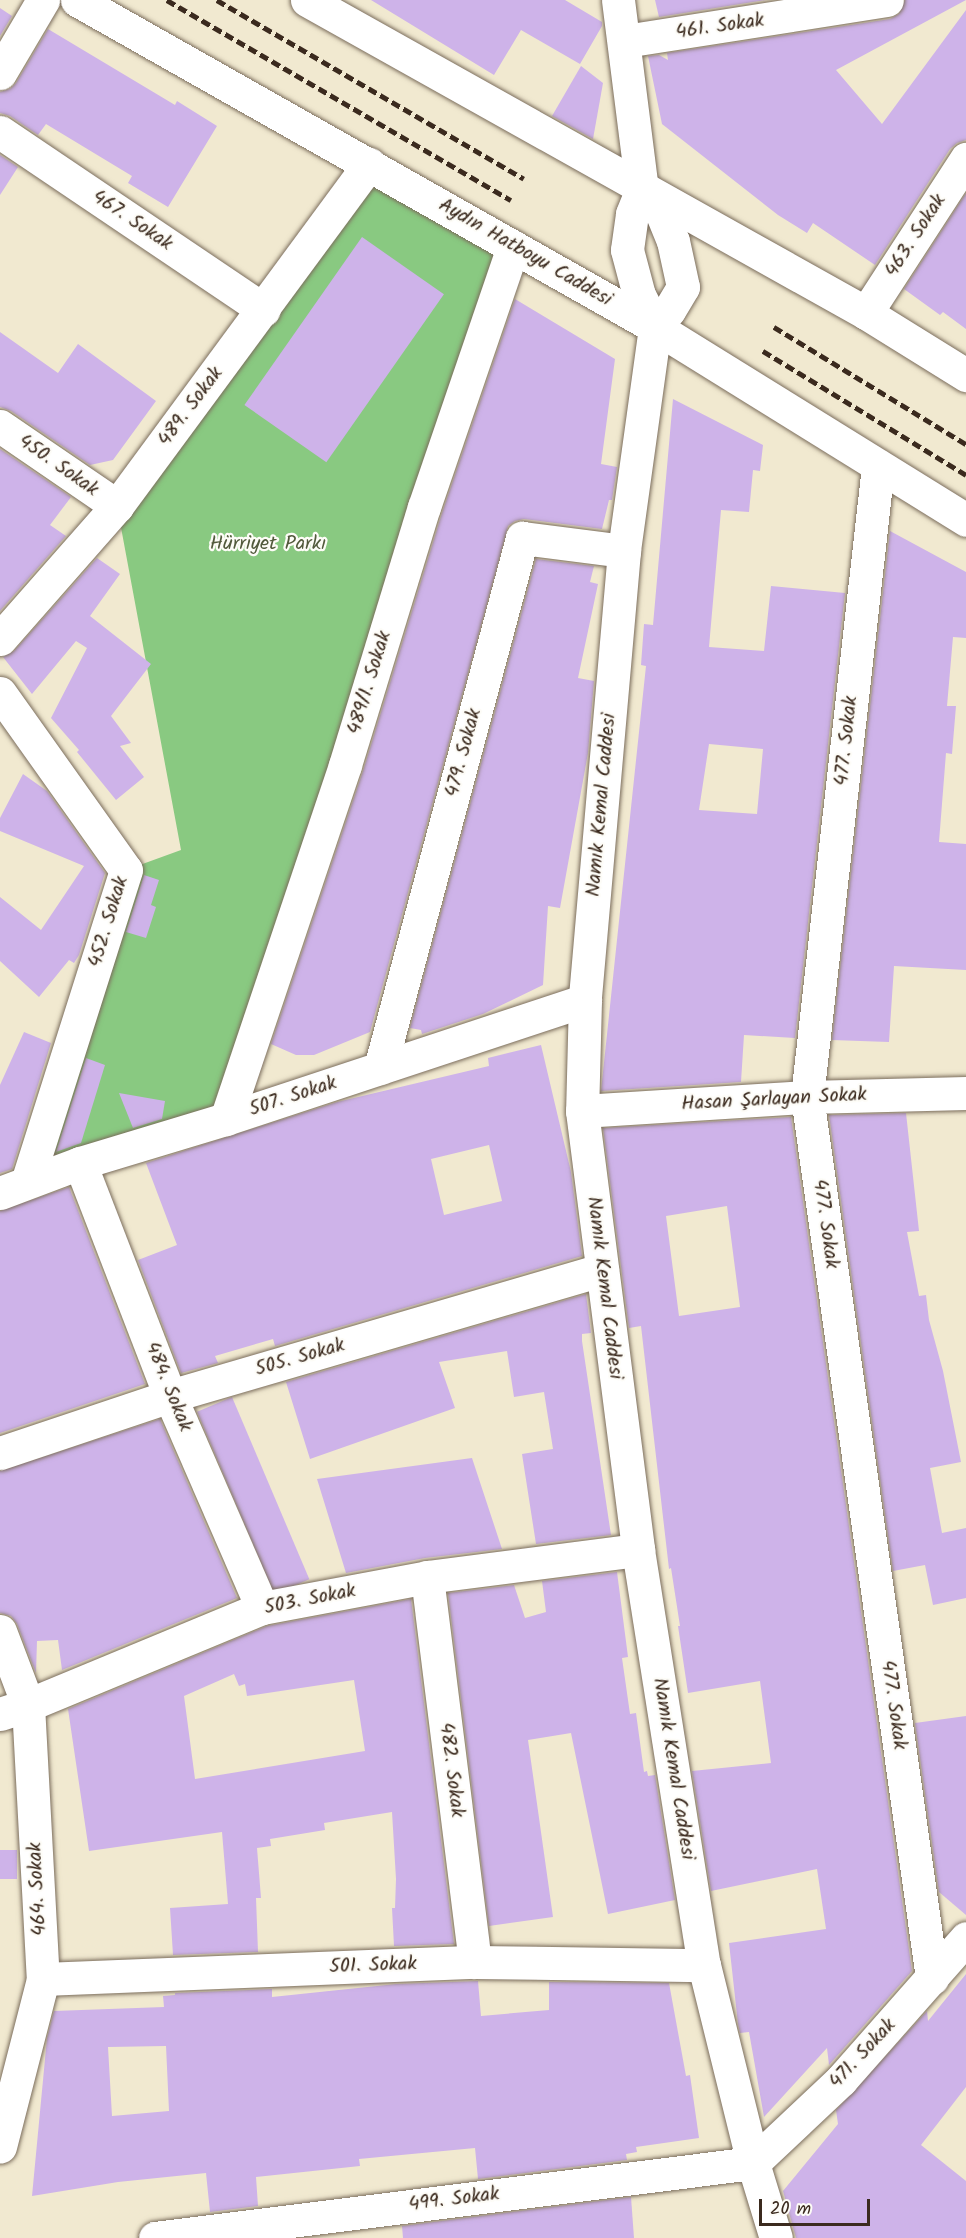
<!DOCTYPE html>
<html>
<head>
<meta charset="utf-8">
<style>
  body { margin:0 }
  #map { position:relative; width:966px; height:2238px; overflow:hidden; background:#f1e9d0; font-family:Kalam,sans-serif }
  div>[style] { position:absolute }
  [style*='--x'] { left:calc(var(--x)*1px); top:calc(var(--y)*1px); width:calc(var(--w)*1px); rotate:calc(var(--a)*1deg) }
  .green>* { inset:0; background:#89c981 }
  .building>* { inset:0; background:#ceb3e9; transform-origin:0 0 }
  .roads { filter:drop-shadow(0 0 2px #7b6d5c) drop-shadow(0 0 2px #7b6d5c) }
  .minor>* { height:33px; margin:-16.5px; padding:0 16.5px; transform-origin:16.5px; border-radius:16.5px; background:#fff }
  .major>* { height:33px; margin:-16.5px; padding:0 16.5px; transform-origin:16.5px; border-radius:16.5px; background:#fff }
  .rail>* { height:4.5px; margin-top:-2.25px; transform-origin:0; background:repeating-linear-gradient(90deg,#3b2a1e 0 9px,transparent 0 13.5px) }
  span { translate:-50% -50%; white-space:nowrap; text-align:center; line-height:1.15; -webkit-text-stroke:4.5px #fdfcf7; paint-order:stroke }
  .street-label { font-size:20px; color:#3b2a1e }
  .park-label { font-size:20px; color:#525a3c }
  .scale { position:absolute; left:759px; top:2199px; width:111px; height:27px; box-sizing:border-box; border:3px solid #3b2a1e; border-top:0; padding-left:8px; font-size:18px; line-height:21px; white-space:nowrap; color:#3b2a1e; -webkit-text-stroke:4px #fdfcf7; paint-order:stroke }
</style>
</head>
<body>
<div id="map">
  <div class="green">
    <div style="clip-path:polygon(369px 164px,513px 247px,226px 1119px,27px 1182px,126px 870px,181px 850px,117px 506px)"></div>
  </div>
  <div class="building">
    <div style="clip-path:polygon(371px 0,565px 0,602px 22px,602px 26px,580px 64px,521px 30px,494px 75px)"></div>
    <div style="clip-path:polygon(655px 0,766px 0,659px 17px)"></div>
    <div style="clip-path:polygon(905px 0,966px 0,836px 70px,882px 124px,966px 10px,966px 140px,957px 143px,950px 149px,875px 265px,813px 223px,807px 233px,778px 215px,662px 124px,648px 56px,659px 55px,668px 60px,667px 53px,890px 19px,899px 14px)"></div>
    <div style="clip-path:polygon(0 8px,12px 16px,0 36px)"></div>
    <div style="clip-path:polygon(48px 29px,175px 105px,177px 101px,217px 126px,168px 207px,128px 183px,132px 176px,46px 124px,38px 135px,10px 116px,0 113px,0 92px,10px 89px,16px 83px)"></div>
    <div style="clip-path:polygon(581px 66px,603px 83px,593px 139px,552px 116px)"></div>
    <div style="clip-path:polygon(0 155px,18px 167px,0 195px)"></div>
    <div style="clip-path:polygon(966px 193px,966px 329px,943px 312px,940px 315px,904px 289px)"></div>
    <div style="left:362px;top:237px;width:100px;height:205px;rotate:35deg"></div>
    <div style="clip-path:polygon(515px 299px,615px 359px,601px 464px,617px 467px,612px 500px,609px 500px,602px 529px,524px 519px,515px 521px,508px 526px,370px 1032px,314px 1055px,296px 1055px,271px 1044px,363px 771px,442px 513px)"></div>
    <div style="clip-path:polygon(0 332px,58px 373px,78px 344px,156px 401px,113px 460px,90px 465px,11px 411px,0 407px)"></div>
    <div style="clip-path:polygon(evenodd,673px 399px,763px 445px,760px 471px,753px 470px,749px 512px,721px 510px,709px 647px,764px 651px,771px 586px,845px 593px,795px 1038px,744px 1035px,741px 1082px,601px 1091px,646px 666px,641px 665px,644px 624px,653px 625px,673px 399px,709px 744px,763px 749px,757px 814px,699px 810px,709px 744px)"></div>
    <div style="clip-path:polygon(0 449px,71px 497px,50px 525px,66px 536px,0 611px)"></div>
    <div style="clip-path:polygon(890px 531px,966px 572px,966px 638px,953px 637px,947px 706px,956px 706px,952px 754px,946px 753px,939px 842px,966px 844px,966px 970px,894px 966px,889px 1042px,832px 1040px)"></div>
    <div style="clip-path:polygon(97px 558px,120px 574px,90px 616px,151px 664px,111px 716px,131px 743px,120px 746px,144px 777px,116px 800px,77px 752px,79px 750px,51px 718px,87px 648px,76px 641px,32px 694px,3px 657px,14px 651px)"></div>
    <div style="clip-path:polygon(536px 559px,594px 566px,590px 582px,598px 584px,578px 678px,594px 681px,588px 753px,560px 908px,548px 906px,543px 985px,483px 1014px,422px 1034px,421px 1030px,410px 1028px)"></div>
    <div style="clip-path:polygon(23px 774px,47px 791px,105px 873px,79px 955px,74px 963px,69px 960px,39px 997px,0 961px,0 897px,41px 930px,84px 866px,0 831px,0 818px)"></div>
    <div style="clip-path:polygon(144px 875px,159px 880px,151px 905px,156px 907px,146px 938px,126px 932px)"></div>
    <div style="clip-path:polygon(24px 1032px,51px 1043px,12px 1169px,0 1173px,0 1085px)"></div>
    <div style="clip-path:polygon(evenodd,541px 1045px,571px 1172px,582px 1256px,275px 1346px,273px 1339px,215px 1356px,218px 1363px,181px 1373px,138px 1260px,177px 1245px,146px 1163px,337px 1102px,489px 1066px,488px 1058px,541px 1045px,489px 1145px,502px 1201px,444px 1215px,431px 1159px,489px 1145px)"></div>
    <div style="clip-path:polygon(86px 1058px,105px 1065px,81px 1143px,56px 1152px)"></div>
    <div style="clip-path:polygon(119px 1093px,165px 1101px,162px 1119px,133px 1128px)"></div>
    <div style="clip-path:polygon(906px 1113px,919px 1231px,907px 1232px,919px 1296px,926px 1295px,929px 1320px,943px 1371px,961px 1462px,930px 1468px,942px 1533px,966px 1528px,966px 1598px,933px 1605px,925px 1565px,893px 1571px,829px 1115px)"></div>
    <div style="clip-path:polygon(evenodd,791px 1117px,912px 1971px,829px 2065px,827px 2048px,764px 2117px,749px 2032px,740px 2033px,738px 2024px,729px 1943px,826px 1929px,817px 1869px,711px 1891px,692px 1771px,771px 1763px,760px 1681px,688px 1693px,678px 1626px,680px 1626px,671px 1568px,669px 1569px,641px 1326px,629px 1328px,603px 1128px,791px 1117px,727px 1206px,740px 1307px,679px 1316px,666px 1216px,727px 1206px)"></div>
    <div style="clip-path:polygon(69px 1187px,145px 1384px,0 1433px,0 1211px)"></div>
    <div style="clip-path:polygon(586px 1294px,591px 1333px,582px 1334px,582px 1341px,611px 1535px,536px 1544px,522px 1454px,553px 1449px,544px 1392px,514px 1397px,507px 1351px,439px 1362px,455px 1408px,310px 1459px,286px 1382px)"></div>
    <div style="left:232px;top:1397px;width:198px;height:38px;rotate:67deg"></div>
    <div style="clip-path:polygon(160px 1419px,237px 1598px,62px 1670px,58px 1640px,37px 1641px,36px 1673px,17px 1624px,11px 1616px,0 1613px,0 1471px)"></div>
    <div style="clip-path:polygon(472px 1458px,502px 1549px,425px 1558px,346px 1573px,317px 1479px)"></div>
    <div style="clip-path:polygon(617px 1572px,628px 1657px,622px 1658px,630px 1714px,636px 1713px,644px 1772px,647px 1771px,648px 1776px,655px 1775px,675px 1900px,608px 1914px,571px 1733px,528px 1740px,553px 1917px,489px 1926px,448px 1593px,514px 1585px,525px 1618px,546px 1612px,542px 1581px)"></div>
    <div style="clip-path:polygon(evenodd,411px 1599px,454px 1944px,394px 1946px,392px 1908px,395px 1908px,396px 1879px,392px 1812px,324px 1823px,325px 1830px,270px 1839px,271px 1846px,257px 1848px,261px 1898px,256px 1898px,258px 1952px,173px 1955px,170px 1908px,228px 1904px,222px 1832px,89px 1851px,68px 1709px,267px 1626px,411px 1599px,234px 1674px,239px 1686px,245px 1684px,247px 1696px,354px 1680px,365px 1751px,195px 1779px,184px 1696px,234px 1674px)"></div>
    <div style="clip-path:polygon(966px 1716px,966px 1915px,939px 1892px,915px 1723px)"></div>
    <div style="left:0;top:1850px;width:17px;height:29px"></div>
    <div style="clip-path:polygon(966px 1974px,966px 2087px,921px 2145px,966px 2181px,966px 2238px,796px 2238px,783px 2191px,838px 2124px,836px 2110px,927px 2011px,928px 2021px)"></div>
    <div style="clip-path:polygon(evenodd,478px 1981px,481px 2016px,549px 2010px,549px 1982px,669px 1983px,686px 2076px,690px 2075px,699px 2138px,636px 2147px,637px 2152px,626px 2154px,627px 2160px,478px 2179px,475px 2148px,359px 2159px,360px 2166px,256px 2177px,258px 2206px,210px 2212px,206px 2173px,118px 2182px,32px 2196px,47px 2038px,54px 2011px,164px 2007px,163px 1996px,175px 1995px,175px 1993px,272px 1989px,272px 1997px,396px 1984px,478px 1981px,166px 2046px,169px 2111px,112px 2116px,108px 2047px,166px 2046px)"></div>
    <div style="clip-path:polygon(631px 2197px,634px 2238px,403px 2238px,402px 2226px)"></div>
  </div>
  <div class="roads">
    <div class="minor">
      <div style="--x:77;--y:0;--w:664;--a:29.5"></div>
      <div style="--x:655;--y:327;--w:366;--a:31.8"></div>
      <div style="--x:307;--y:0;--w:641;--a:29.25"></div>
      <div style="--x:866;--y:313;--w:118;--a:31.8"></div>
      <div style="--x:625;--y:41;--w:265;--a:-8.9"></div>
      <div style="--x:0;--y:73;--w:85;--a:-59.5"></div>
      <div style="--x:0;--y:132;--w:318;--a:34"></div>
      <div style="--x:866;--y:313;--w:184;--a:-57"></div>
      <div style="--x:0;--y:426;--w:142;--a:34.4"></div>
      <div style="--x:878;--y:466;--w:635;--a:96.42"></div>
      <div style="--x:807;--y:1097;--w:890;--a:81.92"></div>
      <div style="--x:0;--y:639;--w:177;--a:-48.7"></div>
      <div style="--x:117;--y:506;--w:425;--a:-53.6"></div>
      <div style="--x:0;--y:693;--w:217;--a:54.6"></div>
      <div style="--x:126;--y:870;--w:327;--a:107.6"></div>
      <div style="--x:380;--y:1068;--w:549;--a:-75"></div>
      <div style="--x:522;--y:538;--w:103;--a:7.3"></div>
      <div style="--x:582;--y:1111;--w:225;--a:-3.6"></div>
      <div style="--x:807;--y:1097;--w:159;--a:-1.4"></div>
      <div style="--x:226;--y:1119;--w:373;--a:-71.4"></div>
      <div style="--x:345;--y:765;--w:270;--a:-73"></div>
      <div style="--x:424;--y:507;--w:275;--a:-71.1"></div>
      <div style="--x:80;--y:1163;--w:250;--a:68.9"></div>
      <div style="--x:170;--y:1396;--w:231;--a:66.5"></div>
      <div style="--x:0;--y:1193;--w:85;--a:-20.6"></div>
      <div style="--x:80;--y:1163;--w:152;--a:-16.8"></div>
      <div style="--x:226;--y:1119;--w:378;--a:-18.3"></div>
      <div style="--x:0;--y:1453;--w:179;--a:-18.5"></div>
      <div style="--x:170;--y:1396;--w:450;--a:-16.3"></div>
      <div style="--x:427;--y:1577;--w:388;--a:82.9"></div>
      <div style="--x:0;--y:1631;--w:79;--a:69.3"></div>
      <div style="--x:28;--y:1705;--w:274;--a:86.9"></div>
      <div style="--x:43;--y:1979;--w:173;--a:104.4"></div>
      <div style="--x:0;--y:1714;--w:29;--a:-18"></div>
      <div style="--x:28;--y:1705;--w:253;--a:-22.5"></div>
      <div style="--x:262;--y:1608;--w:168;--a:-10.6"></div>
      <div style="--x:427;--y:1577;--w:213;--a:-7.3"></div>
      <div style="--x:43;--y:1979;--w:432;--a:-2.3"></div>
      <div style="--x:475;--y:1962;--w:229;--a:0.8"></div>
      <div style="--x:155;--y:2238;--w:603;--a:-7.15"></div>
      <div style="--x:753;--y:2163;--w:121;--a:-43.3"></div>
      <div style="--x:841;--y:2080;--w:189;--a:-48.6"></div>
    </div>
    <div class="major">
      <div style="--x:618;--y:0;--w:191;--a:82.8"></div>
      <div style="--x:642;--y:189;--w:27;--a:112"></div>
      <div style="--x:632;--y:214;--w:36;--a:98"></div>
      <div style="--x:627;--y:250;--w:47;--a:75.1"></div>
      <div style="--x:639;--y:295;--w:36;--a:63"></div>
      <div style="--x:655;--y:327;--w:226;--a:97.9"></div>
      <div style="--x:624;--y:551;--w:451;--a:95"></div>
      <div style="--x:585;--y:1000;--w:111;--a:91.5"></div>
      <div style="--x:582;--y:1111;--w:443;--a:82.7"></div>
      <div style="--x:638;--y:1550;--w:420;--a:81"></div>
      <div style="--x:704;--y:1965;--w:204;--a:76.1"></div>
      <div style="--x:753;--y:2163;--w:78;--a:73"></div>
      <div style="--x:642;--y:189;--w:32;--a:51"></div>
      <div style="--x:662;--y:214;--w:29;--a:68"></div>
      <div style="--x:673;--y:241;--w:47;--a:77.7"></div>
      <div style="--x:683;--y:287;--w:27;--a:121"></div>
      <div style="--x:669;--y:310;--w:22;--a:129"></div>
    </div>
  </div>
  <div class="rail">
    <div style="--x:167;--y:0;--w:398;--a:30.2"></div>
    <div style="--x:217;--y:0;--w:355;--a:30.2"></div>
    <div style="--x:774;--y:327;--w:225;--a:31.4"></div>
    <div style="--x:763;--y:351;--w:238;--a:31.4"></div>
  </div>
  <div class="street-label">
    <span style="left:720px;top:27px;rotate:-8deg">461. Sokak</span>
    <span style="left:132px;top:221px;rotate:34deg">467. Sokak</span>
    <span style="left:916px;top:236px;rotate:-57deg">463. Sokak</span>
    <span style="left:525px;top:253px;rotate:30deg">Aydın Hatboyu Caddesi</span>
    <span style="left:191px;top:407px;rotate:-53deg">489. Sokak</span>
    <span style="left:58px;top:466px;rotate:35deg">450. Sokak</span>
    <span style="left:370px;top:683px;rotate:-73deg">489/1. Sokak</span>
    <span style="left:847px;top:741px;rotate:-84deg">477. Sokak</span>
    <span style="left:464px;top:753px;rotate:-75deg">479. Sokak</span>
    <span style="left:602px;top:805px;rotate:-85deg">Namık Kemal Caddesi</span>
    <span style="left:109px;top:922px;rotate:-73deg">452. Sokak</span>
    <span style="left:293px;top:1097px;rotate:-18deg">507. Sokak</span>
    <span style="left:774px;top:1100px;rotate:-3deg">Hasan Şarlayan Sokak</span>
    <span style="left:825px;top:1224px;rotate:82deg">477. Sokak</span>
    <span style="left:604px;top:1288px;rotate:83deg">Namık Kemal Caddesi</span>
    <span style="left:300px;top:1358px;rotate:-16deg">505. Sokak</span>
    <span style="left:168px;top:1387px;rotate:68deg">484. Sokak</span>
    <span style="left:310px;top:1600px;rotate:-11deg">503. Sokak</span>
    <span style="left:893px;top:1705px;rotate:82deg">477. Sokak</span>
    <span style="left:673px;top:1769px;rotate:81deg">Namık Kemal Caddesi</span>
    <span style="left:451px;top:1770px;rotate:83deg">482. Sokak</span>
    <span style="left:38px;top:1889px;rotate:-93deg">464. Sokak</span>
    <span style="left:373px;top:1966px;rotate:-2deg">501. Sokak</span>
    <span style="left:863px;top:2054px;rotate:-47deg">471. Sokak</span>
    <span style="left:454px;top:2200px;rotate:-7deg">499. Sokak</span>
  </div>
  <div class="park-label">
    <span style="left:268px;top:544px">Hürriyet Parkı</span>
  </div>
  <div class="scale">20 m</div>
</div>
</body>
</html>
